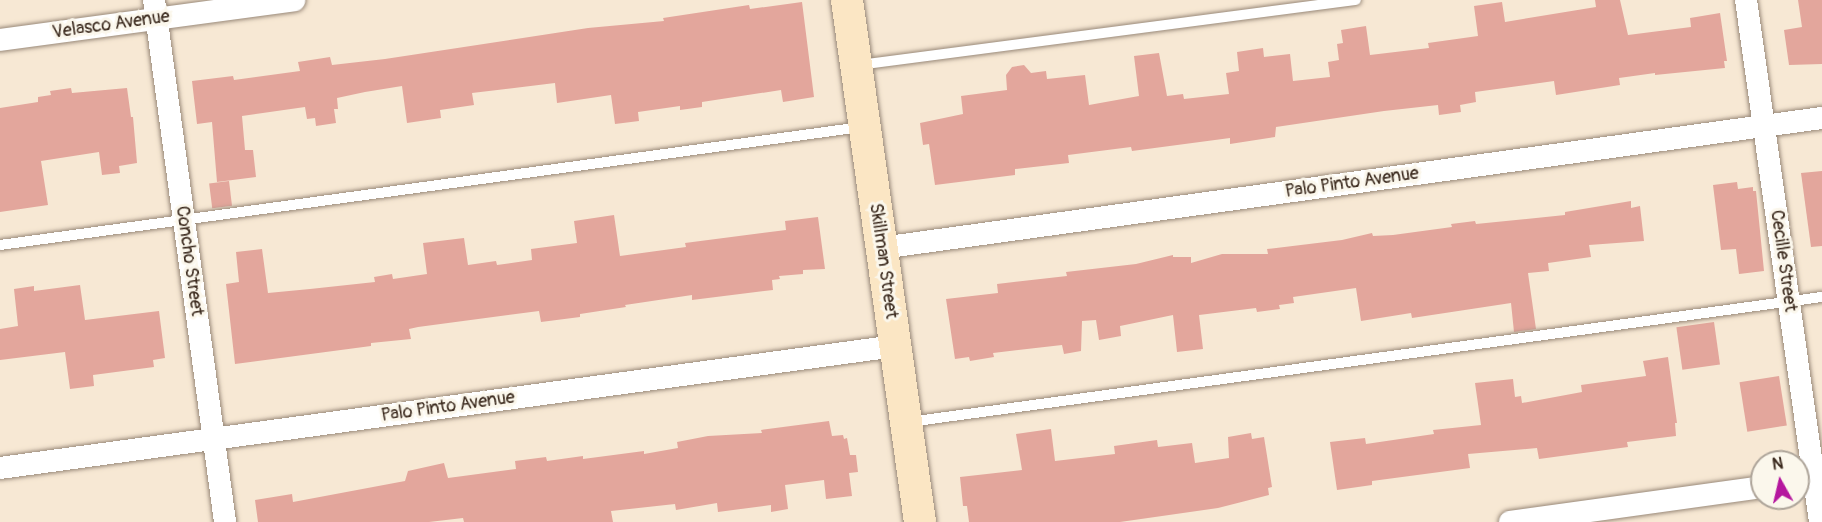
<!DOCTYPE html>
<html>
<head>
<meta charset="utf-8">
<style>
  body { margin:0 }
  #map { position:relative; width:1822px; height:522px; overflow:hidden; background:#f7e8d4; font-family:Pangolin,sans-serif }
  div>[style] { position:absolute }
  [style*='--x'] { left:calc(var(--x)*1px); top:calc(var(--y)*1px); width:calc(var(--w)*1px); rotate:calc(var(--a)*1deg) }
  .building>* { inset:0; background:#e3a69c; transform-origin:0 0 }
  .roads { filter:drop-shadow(0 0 2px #998979) drop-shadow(0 0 2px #998979) }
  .lane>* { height:10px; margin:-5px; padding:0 5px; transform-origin:5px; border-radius:5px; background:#fff }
  .street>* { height:22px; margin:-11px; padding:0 11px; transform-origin:11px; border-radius:11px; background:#fff }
  .secondary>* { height:32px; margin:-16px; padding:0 16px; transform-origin:16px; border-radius:16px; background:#fbe6c4 }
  span { translate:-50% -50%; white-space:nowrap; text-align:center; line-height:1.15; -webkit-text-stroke:6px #fbf7ec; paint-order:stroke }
  .street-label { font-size:18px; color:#3b2a1e }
  .north { position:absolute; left:1750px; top:450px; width:60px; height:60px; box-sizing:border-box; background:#fbf7ec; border:2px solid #aea59a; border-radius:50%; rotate:352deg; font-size:16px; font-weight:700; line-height:24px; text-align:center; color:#3b2a1e }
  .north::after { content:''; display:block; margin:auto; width:21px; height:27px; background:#b5179e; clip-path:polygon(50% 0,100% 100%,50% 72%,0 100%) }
</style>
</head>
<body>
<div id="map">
  <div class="building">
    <div style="clip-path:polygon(1595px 0,1620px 0,1628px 35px,1691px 27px,1690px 18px,1720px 13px,1727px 61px,1724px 61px,1725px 68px,1655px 75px,1655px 73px,1619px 78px,1620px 85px,1556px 95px,1554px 81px,1475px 92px,1476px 102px,1460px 105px,1461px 112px,1439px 115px,1438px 105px,1384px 111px,1276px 127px,1275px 137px,1230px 144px,1230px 138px,1132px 151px,1131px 147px,1068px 155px,1069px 163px,1015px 169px,1015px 175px,935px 185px,929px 144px,923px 145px,920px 123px,963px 114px,961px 96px,1007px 90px,1006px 75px,1012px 67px,1024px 65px,1031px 73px,1046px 71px,1047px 79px,1085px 75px,1089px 105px,1139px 96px,1134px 56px,1159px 53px,1167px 96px,1183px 94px,1184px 99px,1229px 94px,1226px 73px,1239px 71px,1237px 52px,1263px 48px,1264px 57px,1290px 54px,1293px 81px,1330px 77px,1328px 62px,1339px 60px,1337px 44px,1343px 43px,1341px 30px,1366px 26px,1370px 55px,1429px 48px,1428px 43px,1478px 36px,1474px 6px,1502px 2px,1505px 22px,1596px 7px)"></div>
    <div style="clip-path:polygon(1798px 0,1822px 0,1822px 64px,1789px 65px,1784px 30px,1802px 27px)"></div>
    <div style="clip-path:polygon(802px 2px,814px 97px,783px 102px,781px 90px,702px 102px,702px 107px,680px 110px,680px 106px,638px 112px,639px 121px,615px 124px,611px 95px,557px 103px,555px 83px,472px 93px,474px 105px,440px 110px,441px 118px,407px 123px,402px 86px,365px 92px,337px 98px,338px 109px,334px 109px,336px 123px,316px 126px,315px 118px,307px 119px,305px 107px,242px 116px,245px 150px,253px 150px,256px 177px,217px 182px,212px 122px,197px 124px,192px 81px,233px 76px,234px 80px,300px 71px,298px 62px,330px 57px,332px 65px,385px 59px,588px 28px,664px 21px,663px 18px,749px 5px,750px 9px)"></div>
    <div style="clip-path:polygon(71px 88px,72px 93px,127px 88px,131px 117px,133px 117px,137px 163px,119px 166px,120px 173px,102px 175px,99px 152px,41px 161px,48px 205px,0 212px,0 108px,38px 102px,38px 97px,51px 95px,50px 91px)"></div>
    <div style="clip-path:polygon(1822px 171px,1822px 246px,1811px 247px,1801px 173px)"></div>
    <div style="left:229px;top:181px;width:25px;height:20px;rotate:83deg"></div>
    <div style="clip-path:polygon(1737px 182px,1738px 189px,1753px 187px,1753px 191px,1756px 191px,1764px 271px,1739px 274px,1736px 249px,1721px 250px,1713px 185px)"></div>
    <div style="clip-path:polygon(1631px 201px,1631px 208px,1640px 206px,1644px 241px,1589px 245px,1591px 257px,1548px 263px,1549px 271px,1528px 273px,1536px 329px,1514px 332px,1511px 303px,1412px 318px,1411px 313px,1361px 321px,1356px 288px,1293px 297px,1294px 303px,1279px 305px,1280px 309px,1257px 312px,1256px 308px,1199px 315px,1203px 349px,1177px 352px,1173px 315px,1120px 326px,1121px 336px,1099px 340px,1096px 320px,1082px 321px,1081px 351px,1064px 354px,1062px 345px,993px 353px,994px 357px,970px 361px,969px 357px,955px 359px,946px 299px,998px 293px,997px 284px,1067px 276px,1066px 272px,1136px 264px,1173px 255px,1173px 257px,1191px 257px,1191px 263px,1222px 254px,1268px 254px,1267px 249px,1342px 240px,1372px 233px,1373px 236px,1393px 235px,1452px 227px,1451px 224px,1475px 221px,1476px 224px,1565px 215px,1565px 212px)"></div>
    <div style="clip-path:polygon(614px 215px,620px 256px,686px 247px,685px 243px,786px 230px,785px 221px,818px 217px,825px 269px,803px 270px,803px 274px,779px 276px,780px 279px,772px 280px,773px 290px,692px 300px,692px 295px,625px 305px,626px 307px,580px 314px,580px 317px,541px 322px,539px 311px,418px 327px,409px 329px,411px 339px,371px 343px,371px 346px,235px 364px,226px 284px,239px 282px,236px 252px,262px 249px,268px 293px,310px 289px,375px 282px,374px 277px,392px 274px,393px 279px,427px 274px,423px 243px,464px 238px,468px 265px,496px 261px,497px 265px,532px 260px,531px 249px,577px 243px,574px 221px)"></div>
    <div style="clip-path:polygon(80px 285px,85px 320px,159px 311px,165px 358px,153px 360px,154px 367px,93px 375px,94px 386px,70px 389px,65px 352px,0 360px,0 329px,18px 326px,14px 289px,34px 286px,34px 291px)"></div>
    <div style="left:1714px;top:322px;width:43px;height:38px;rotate:82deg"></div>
    <div style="clip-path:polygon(1668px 357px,1677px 423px,1675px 423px,1676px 436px,1627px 442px,1628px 447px,1539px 459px,1537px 448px,1468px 454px,1470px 468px,1372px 481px,1372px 485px,1337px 490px,1330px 442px,1365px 438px,1366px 444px,1434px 434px,1433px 430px,1481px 425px,1475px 383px,1513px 379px,1515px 397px,1521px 396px,1522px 403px,1582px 392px,1581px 385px,1646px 376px,1643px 361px)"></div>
    <div style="left:1779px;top:376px;width:50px;height:40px;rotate:81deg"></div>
    <div style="clip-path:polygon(829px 421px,832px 436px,843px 435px,844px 439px,847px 438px,850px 455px,856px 455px,858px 472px,849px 473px,852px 496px,826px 499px,824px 480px,785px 485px,788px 509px,771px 512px,771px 505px,718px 512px,717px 503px,676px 510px,675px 504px,611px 511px,613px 522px,464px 522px,463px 518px,429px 522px,258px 522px,255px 500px,292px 494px,293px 502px,405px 481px,408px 471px,444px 463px,448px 478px,516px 469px,515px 461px,546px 457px,547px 461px,583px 456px,583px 459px,644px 451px,644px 454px,678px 448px,677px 442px,708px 436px,762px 433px,761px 430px)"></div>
    <div style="clip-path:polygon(1051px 429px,1055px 461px,1115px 454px,1114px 446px,1157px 440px,1158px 447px,1192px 443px,1195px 463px,1229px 458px,1228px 437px,1251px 433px,1252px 439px,1264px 437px,1272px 487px,1268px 488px,1269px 495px,1218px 508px,1120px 522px,969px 522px,967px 506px,963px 506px,960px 477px,1022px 470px,1016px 434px)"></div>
  </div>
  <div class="roads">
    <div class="lane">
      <div style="--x:859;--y:65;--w:501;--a:-7.45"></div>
      <div style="--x:0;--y:245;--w:869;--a:-7.8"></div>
      <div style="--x:909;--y:422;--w:922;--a:-7.8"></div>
    </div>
    <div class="street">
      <div style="--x:154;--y:0;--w:527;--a:82.25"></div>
      <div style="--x:1746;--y:0;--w:527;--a:81.93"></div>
      <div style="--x:0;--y:40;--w:297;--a:-7.7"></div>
      <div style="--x:881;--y:248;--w:950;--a:-7.87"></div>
      <div style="--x:0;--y:468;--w:903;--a:-7.76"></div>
      <div style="--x:1510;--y:522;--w:254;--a:-7.9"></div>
    </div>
    <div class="secondary">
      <div style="--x:847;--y:0;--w:527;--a:82.04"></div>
    </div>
  </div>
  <div class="street-label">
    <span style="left:111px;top:25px;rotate:-8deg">Velasco Avenue</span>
    <span style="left:1352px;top:183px;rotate:-8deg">Palo Pinto Avenue</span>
    <span style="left:189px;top:261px;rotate:82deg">Concho Street</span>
    <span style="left:883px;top:261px;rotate:82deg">Skillman Street</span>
    <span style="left:1783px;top:261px;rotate:82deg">Cecille Street</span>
    <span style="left:448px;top:407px;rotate:-8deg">Palo Pinto Avenue</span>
  </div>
  <div class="north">N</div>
</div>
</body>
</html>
